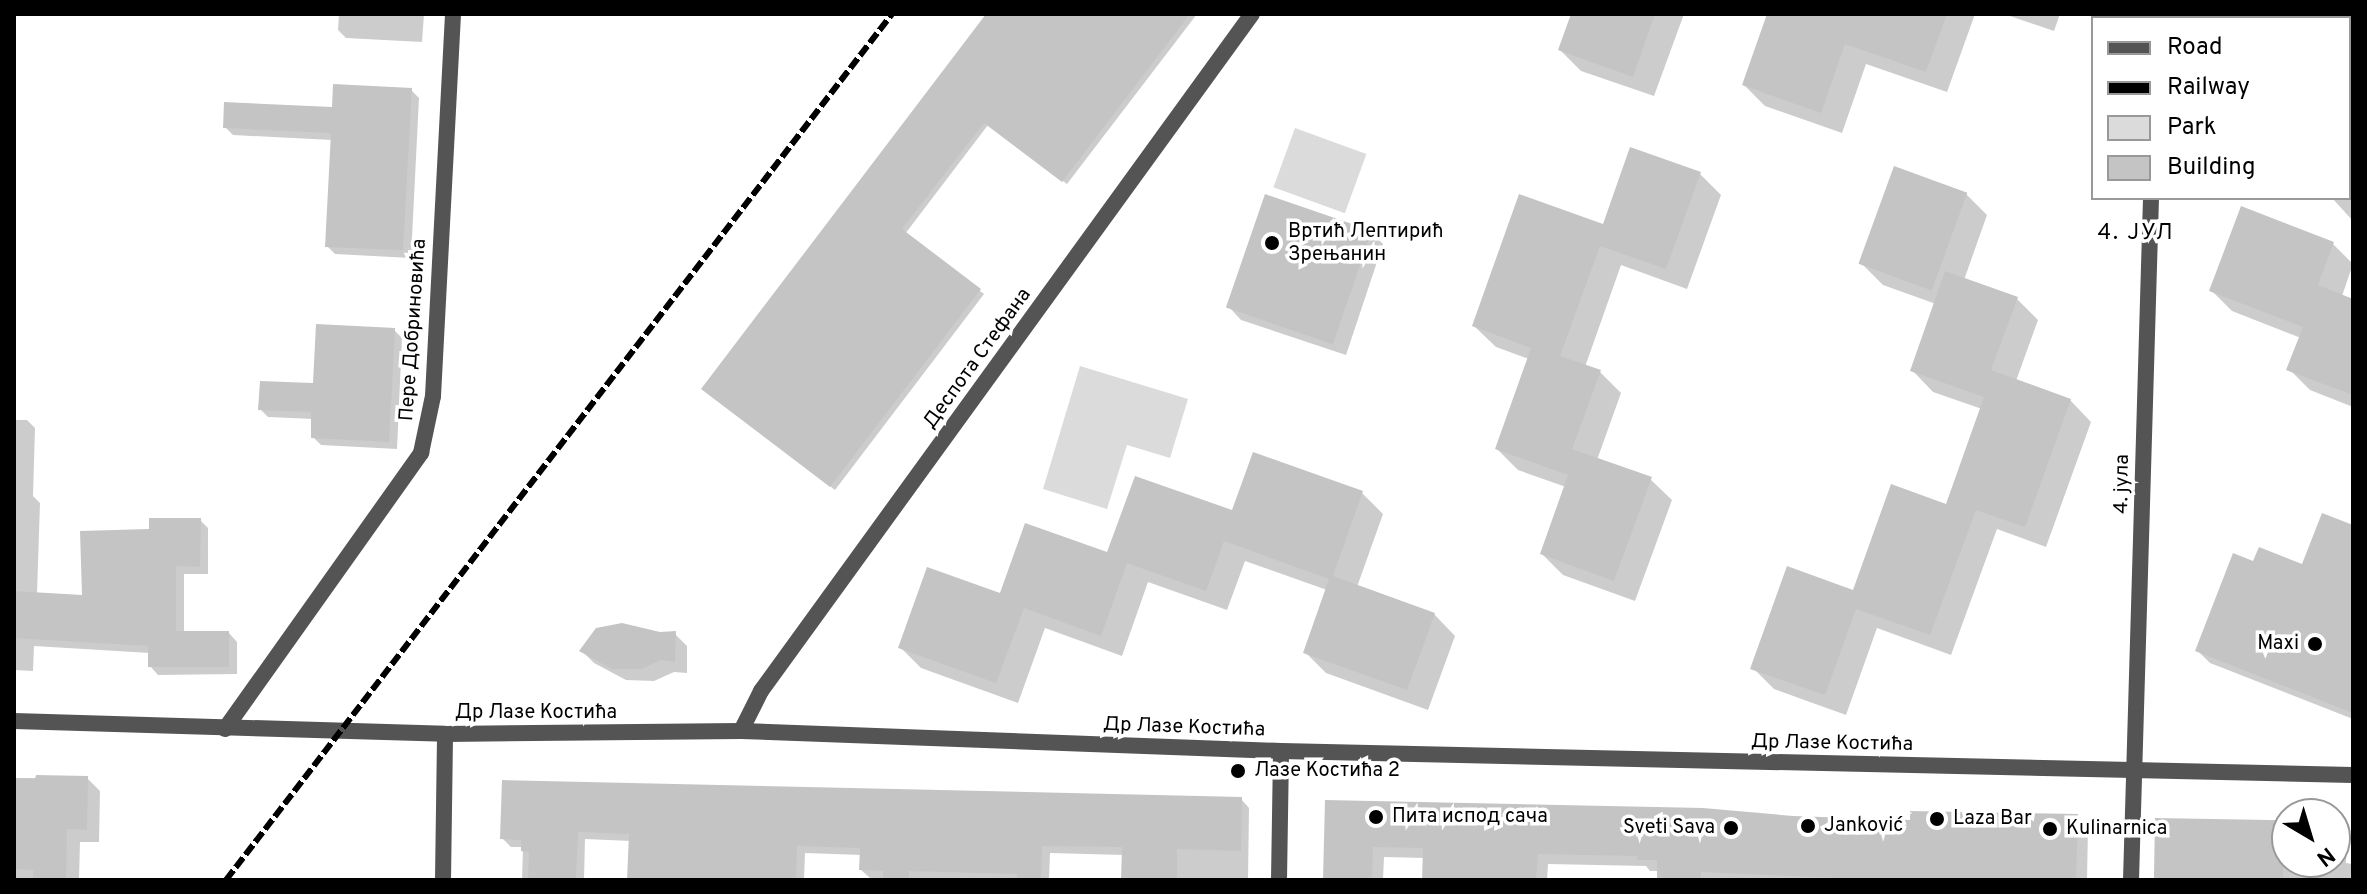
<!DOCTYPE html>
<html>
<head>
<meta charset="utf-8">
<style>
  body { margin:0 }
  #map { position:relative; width:2367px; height:894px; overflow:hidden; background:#fff; font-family:Overpass,sans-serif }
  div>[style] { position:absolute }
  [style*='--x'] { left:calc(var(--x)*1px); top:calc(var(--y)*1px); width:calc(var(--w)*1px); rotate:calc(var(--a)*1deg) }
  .green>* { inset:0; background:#dbdbdb; transform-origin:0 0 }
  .shadow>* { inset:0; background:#0003 }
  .building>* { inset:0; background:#c4c4c4; transform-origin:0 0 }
  .minor>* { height:16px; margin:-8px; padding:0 8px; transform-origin:8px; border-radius:8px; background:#545454 }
  .rail>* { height:6px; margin-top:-3px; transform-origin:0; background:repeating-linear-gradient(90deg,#000 0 12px,transparent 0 16px) }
  .dots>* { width:22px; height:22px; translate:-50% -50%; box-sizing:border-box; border:4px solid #fff; border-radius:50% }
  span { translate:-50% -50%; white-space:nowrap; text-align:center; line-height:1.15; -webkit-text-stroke:7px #fff; paint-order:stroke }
  .poi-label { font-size:20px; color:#000 }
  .left { translate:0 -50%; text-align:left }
  .right { translate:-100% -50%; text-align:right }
  .street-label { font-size:20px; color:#000 }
  .neighbourhood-label { font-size:22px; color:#000; letter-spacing:2px }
  .frame { position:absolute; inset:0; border:16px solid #000; pointer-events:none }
  .legend { position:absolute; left:2091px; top:16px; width:260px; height:184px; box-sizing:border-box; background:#fff; border:2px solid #999; margin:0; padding:10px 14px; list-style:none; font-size:24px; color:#000 }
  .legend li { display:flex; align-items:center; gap:16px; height:40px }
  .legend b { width:40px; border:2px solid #999 }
  .north { position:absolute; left:2271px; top:798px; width:80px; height:80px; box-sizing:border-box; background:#fff; border:2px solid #999; border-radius:50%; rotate:142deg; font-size:22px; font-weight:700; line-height:32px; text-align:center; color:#000 }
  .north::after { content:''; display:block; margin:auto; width:28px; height:36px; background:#000; clip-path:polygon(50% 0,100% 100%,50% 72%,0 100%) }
</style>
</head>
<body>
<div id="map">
  <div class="green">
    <div style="left:1295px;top:128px;width:76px;height:63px;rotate:20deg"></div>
    <div style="clip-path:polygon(1080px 366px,1188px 399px,1170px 458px,1127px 445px,1107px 509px,1043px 489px)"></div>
  </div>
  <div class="shadow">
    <div style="clip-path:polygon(339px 14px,424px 14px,422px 42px,346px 38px,338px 30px)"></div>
    <div style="clip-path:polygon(989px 14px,1197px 14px,1067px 184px,988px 125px,905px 234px,984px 294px,835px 490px,707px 393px)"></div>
    <div style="clip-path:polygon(1573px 14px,1684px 14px,1654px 96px,1581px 71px,1560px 50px)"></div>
    <div style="clip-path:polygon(1769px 14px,1975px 14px,1947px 92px,1866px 64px,1842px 133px,1765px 106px,1744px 85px)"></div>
    <div style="clip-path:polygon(2004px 14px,2060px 14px,2054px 31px)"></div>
    <div style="clip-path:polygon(2280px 14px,2353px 14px,2353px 221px,2332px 198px,2349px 198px,2349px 18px,2276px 18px)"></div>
    <div style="clip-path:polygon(411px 90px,419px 98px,411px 258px,335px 254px,327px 246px,332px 140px,233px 135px,225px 127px,334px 109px)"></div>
    <div style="clip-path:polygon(1700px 174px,1721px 195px,1687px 289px,1621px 265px,1585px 367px,1600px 372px,1621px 393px,1597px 460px,1650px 479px,1672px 500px,1635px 601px,1563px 575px,1542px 554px,1566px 487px,1518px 470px,1497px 449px,1529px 359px,1496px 347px,1474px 326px,1604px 226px)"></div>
    <div style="clip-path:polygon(1966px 194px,1987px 215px,1964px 280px,2017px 299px,2038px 320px,2016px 381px,2070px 400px,2091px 422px,2046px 547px,1997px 529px,1951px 655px,1877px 628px,1846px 715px,1774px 689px,1753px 668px,1854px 592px,1947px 506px,1982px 409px,1933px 392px,1912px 370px,1936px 304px,1883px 285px,1862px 264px)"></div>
    <div style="clip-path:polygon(1371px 232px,1383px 244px,1346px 355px,1241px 320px,1229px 307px)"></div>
    <div style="clip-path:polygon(2333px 244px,2353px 264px,2342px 296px,2353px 301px,2353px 407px,2310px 390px,2289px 369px,2301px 338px,2232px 311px,2211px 290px)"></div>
    <div style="clip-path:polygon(394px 330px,402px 338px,397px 449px,321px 445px,313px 437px,313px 419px,268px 417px,260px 409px,315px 385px)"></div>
    <div style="clip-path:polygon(14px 420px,27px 420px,35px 428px,33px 496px,40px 503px,37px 594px,84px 597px,151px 531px,200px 520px,208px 528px,208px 574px,184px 574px,184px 633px,229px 633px,237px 642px,237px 674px,158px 675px,150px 666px,150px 653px,34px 646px,33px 671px,14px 670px)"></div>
    <div style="clip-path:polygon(1254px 455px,1362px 493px,1383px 514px,1357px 587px,1434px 614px,1455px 636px,1428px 710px,1326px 673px,1305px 652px,1327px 590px,1245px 561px,1227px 610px,1148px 582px,1122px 656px,1045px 628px,1018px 703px,921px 668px,900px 647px,1001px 596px,1233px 513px)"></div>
    <div style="clip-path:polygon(2353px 527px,2353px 719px,2210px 663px,2197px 650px,2254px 563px,2303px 567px)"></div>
    <div style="clip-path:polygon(660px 634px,675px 634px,687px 646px,687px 673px,674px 672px,654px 681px,626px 680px,594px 663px,582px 651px)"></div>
    <div style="clip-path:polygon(14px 778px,87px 778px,100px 791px,99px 842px,80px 842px,79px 880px,14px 880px)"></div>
    <div style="clip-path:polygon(504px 782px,1241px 799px,1249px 808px,1248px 880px,1123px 880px,1124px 855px,1050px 853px,1049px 880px,885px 880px,870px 878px,861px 870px,862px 855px,805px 853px,804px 880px,629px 880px,631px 841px,585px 839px,584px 880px,522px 880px,523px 847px,511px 847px,503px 839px)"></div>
    <div style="clip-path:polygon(1327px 802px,1912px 822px,2077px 816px,2088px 827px,2087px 880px,1659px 880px,1659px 871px,1650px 871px,1646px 866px,1548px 864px,1547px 880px,1424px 880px,1425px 858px,1384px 857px,1383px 880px,1325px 880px)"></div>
    <div style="clip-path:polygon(2157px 820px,2287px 823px,2287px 862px,2335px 862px,2335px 824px,2339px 824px,2347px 832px,2346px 863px,2353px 864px,2353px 880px,2155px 880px)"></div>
  </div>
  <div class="building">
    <div style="clip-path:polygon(986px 14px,1190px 14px,1062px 182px,984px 123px,902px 229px,981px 289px,830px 487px,701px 389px)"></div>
    <div style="clip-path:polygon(1571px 14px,1655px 14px,1633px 77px,1558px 50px)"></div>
    <div style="clip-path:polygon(1767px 14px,1947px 14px,1926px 72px,1845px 44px,1821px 113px,1742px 85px)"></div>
    <div style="clip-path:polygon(333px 84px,412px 88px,403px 250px,325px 247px,331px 133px,223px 128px,224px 102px,332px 107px)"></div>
    <div style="clip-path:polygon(1630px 147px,1701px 172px,1666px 269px,1600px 246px,1560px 356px,1601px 370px,1572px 449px,1652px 477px,1614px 581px,1540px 554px,1568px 475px,1495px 449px,1531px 348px,1472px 326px,1519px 194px,1603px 224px)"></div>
    <div style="left:1894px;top:166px;width:78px;height:104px;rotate:20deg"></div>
    <div style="left:1265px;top:194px;width:113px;height:120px;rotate:19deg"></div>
    <div style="clip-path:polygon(2241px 206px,2334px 242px,2318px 285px,2353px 299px,2353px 395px,2286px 370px,2303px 327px,2209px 291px)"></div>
    <div style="clip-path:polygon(1945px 271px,2018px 297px,1991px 370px,2071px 399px,2025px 527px,1976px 510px,1930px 635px,1856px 609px,1825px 695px,1750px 669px,1787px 566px,1853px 590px,1891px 484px,1946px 504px,1984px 397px,1910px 371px)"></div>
    <div style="clip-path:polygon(316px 324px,395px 328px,389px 442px,311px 438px,311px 412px,258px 410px,260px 381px,313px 383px)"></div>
    <div style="clip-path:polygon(1253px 452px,1363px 491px,1333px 576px,1435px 613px,1407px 690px,1303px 653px,1329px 579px,1224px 541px,1206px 591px,1127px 563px,1101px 636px,1024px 608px,996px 683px,898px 648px,927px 567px,1000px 593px,1025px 523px,1107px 552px,1135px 476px,1232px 510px)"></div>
    <div style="clip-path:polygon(2322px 513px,2353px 525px,2353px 713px,2195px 651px,2233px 553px,2253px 561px,2259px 547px,2302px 564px)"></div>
    <div style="clip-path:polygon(149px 518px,201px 518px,200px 567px,176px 566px,176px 631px,229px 631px,229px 667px,148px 667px,148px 646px,14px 638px,14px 591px,82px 595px,80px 531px,149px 529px)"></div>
    <div style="clip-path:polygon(622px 623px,660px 632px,676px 631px,675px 662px,661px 660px,641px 669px,612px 669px,579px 651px,596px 628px)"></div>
    <div style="clip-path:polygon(36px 775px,88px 776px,87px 830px,67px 829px,66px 880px,33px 880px,33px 870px,14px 869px,14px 778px,35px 779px)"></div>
    <div style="clip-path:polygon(502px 780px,1242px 797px,1241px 851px,1177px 849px,1177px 880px,1121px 880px,1122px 847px,1042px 846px,1041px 880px,1017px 880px,1017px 874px,909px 871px,909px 880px,883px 880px,883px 871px,859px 870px,860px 848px,797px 846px,796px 880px,627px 880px,629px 834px,578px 832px,576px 880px,528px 880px,529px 852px,521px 851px,521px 840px,500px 839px)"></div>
    <div style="clip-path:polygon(1325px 800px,1703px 808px,1793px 816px,1910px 820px,1910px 811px,2078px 814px,2076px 880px,1883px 880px,1701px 872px,1701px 880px,1657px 880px,1657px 860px,1637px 860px,1637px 856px,1538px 854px,1536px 880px,1422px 880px,1423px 848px,1373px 847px,1372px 880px,1323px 880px)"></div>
    <div style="left:2155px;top:818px;width:129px;height:62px;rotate:1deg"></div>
  </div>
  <div class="minor">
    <div style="--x:2155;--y:14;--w:4;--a:90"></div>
    <div style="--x:14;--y:721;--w:431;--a:1.7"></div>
    <div style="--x:445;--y:734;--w:296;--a:-0.6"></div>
    <div style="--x:741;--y:731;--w:540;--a:2.12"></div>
    <div style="--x:1281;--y:751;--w:1072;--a:1.28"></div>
    <div style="--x:225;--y:729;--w:339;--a:-54.6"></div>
    <div style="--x:421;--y:453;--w:58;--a:-78.1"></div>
    <div style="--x:433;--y:396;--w:383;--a:-87"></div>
    <div style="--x:741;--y:731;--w:45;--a:-63.4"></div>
    <div style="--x:761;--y:691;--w:836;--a:-54.05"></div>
    <div style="--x:443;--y:880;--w:146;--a:-89.2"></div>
    <div style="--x:1279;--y:880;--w:129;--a:-89.1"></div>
    <div style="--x:2131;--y:880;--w:682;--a:-88.32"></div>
  </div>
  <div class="rail">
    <div style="--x:226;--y:880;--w:1092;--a:-52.44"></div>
  </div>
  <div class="dots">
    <div style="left:1272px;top:243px;background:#000"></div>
    <div style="left:2315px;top:644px;background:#000"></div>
    <div style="left:1238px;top:771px;background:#000"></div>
    <div style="left:1376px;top:817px;background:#000"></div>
    <div style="left:1937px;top:819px;background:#000"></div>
    <div style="left:1808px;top:826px;background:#000"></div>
    <div style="left:1731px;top:828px;background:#000"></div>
    <div style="left:2050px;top:829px;background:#000"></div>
  </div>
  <div class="poi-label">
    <span class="left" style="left:1288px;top:244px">Вртић Лептирић<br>Зрењанин</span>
    <span class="right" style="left:2299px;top:644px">Maxi</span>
    <span class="left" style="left:1254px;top:771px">Лазе Костића 2</span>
    <span class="left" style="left:1392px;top:817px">Пита испод сача</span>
    <span class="left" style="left:1953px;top:819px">Laza Bar</span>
    <span class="left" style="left:1824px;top:826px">Janković</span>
    <span class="right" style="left:1715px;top:828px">Sveti Sava</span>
    <span class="left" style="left:2066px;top:829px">Kulinarnica</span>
  </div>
  <div class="street-label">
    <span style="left:414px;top:330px;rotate:-86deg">Пере Добриновића</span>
    <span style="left:978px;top:359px;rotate:-54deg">Деспота Стефана</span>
    <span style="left:2123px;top:484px;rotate:-89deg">4. јула</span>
    <span style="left:536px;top:713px">Др Лазе Костића</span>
    <span style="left:1184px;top:728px;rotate:2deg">Др Лазе Костића</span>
    <span style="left:1832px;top:744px;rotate:1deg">Др Лазе Костића</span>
  </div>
  <div class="neighbourhood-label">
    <span style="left:2136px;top:234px">4. ЈУЛ</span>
  </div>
  <div class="frame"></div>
  <ul class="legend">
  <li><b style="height:10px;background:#545454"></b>Road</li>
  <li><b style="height:10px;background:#000"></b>Railway</li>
  <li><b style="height:22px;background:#dbdbdb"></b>Park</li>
  <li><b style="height:22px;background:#c4c4c4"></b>Building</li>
  </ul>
  <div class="north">N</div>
</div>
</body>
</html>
